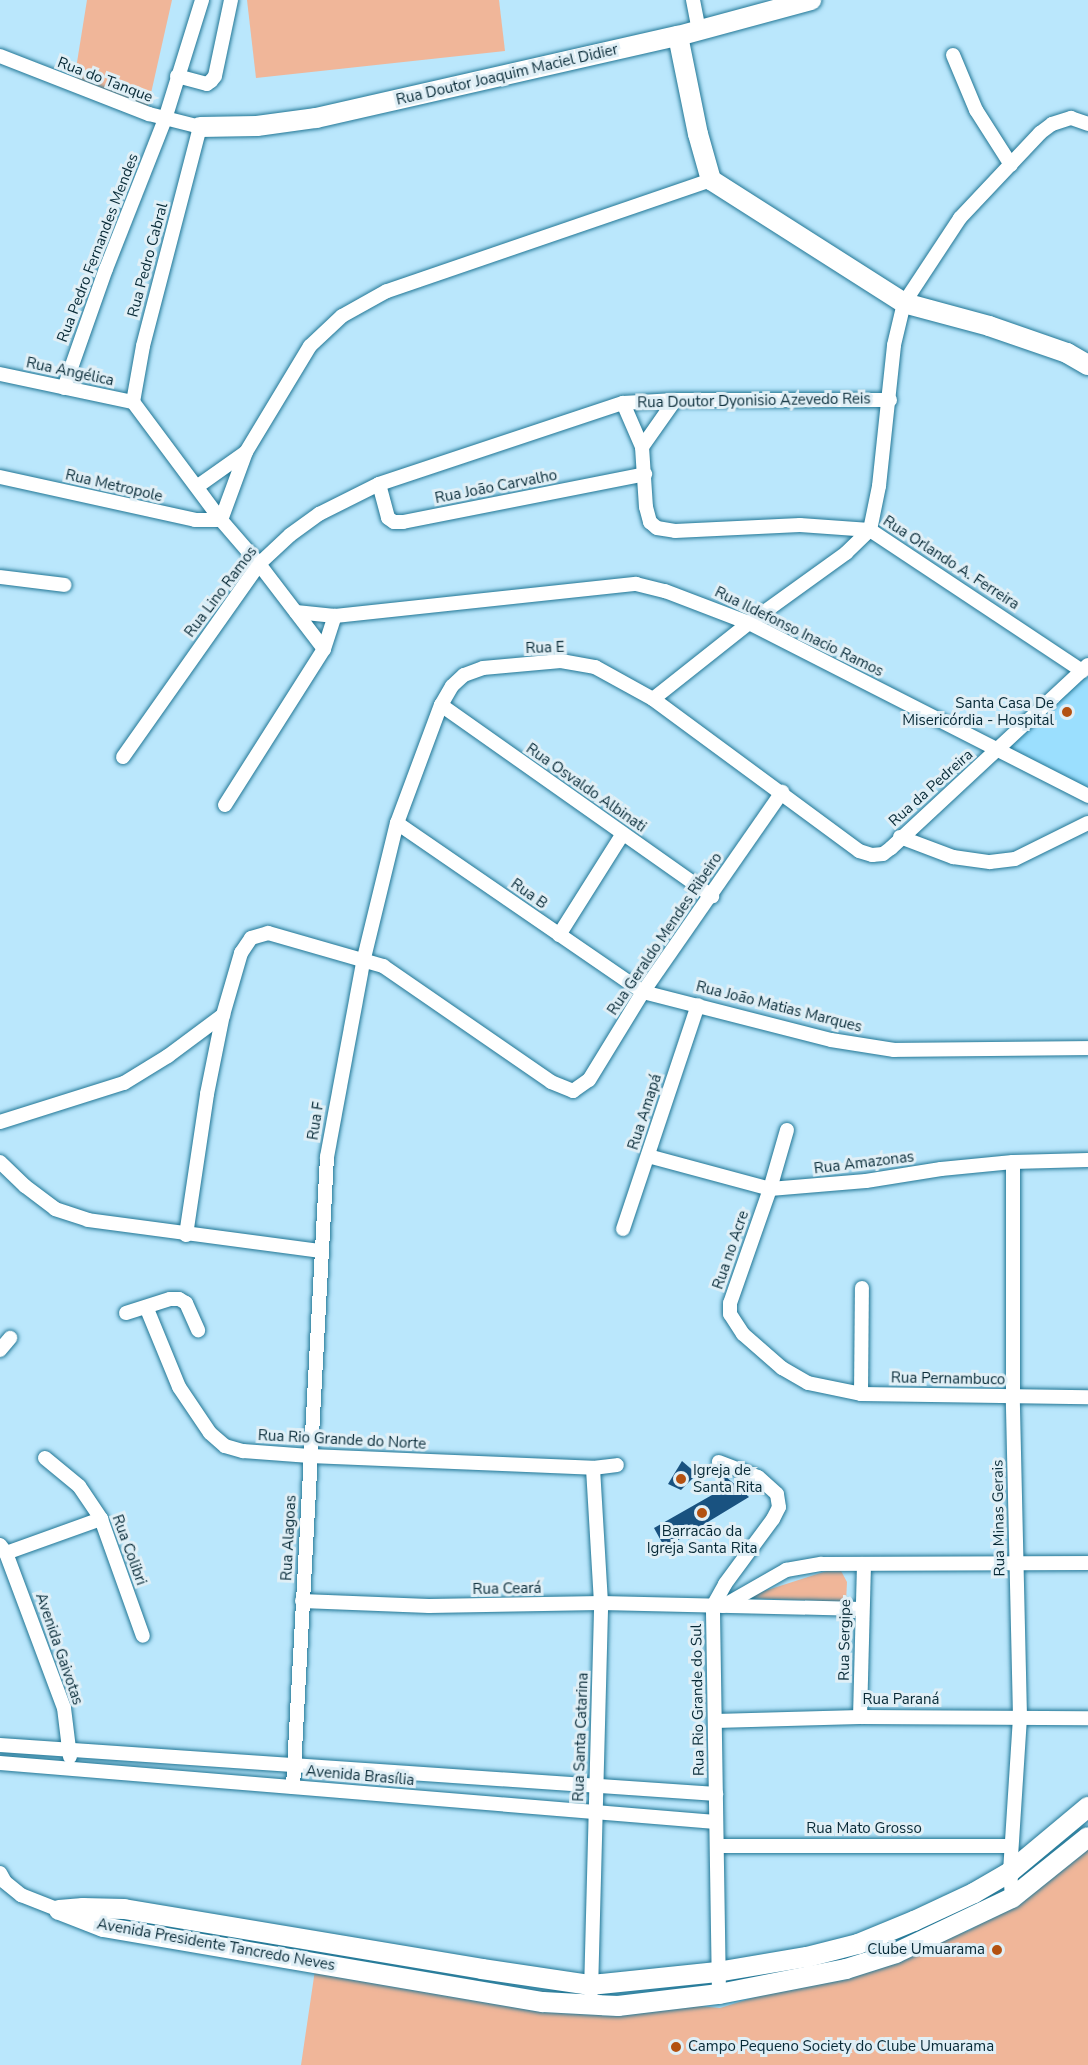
<!DOCTYPE html>
<html>
<head>
<meta charset="utf-8">
<style>
  body { margin:0 }
  #map { position:relative; width:1088px; height:2065px; overflow:hidden; background:#bae7fc; font-family:"Nunito Sans",sans-serif }
  div>[style] { position:absolute }
  [style*='--x'] { left:calc(var(--x)*1px); top:calc(var(--y)*1px); width:calc(var(--w)*1px); rotate:calc(var(--a)*1deg) }
  .built>* { inset:0; background:#9bdffe }
  .green>* { inset:0; background:#f0b699 }
  .building>* { inset:0; background:#195280 }
  .roads { filter:drop-shadow(0 0 2px #217695) drop-shadow(0 0 2px #217695) }
  .street>* { height:14px; margin:-7px; padding:0 7px; transform-origin:7px; border-radius:7px; background:#fff }
  .secondary>* { height:20px; margin:-10px; padding:0 10px; transform-origin:10px; border-radius:10px; background:#fff }
  .dots>* { width:16px; height:16px; translate:-50% -50%; box-sizing:border-box; border:3px solid #e0eff6; border-radius:50% }
  span { translate:-50% -50%; white-space:nowrap; text-align:center; line-height:1.15; -webkit-text-stroke:6px #e0eff6; paint-order:stroke }
  .street-label { font-size:15px; color:#062936 }
  .poi-label { font-size:15px; color:#062936 }
  .right { translate:-100% -50%; text-align:right }
  .left { translate:0 -50%; text-align:left }
</style>
</head>
<body>
<div id="map">
  <div class="built">
    <div style="clip-path:polygon(1088px 671px,1088px 794px,1003px 752px)"></div>
  </div>
  <div class="green">
    <div style="clip-path:polygon(87px 0,172px 0,147px 111px,74px 81px)"></div>
    <div style="clip-path:polygon(247px 0,499px 0,505px 51px,256px 78px)"></div>
    <div style="clip-path:polygon(839px 1567px,847px 1582px,846px 1602px,743px 1598px)"></div>
    <div style="clip-path:polygon(1088px 1843px,1088px 2065px,301px 2065px,315px 1970px,720px 2008px,970px 1930px)"></div>
  </div>
  <div class="building">
    <div style="clip-path:polygon(682px 1461px,697px 1474px,681px 1490px,668px 1484px)"></div>
    <div style="clip-path:polygon(724px 1475px,749px 1497px,665px 1548px,654px 1528px,712px 1495px)"></div>
  </div>
  <div class="roads">
    <div class="street">
      <div style="--x:693;--y:0;--w:31;--a:79"></div>
      <div style="--x:953;--y:55;--w:60;--a:67.3"></div>
      <div style="--x:976;--y:110;--w:65;--a:57.5"></div>
      <div style="--x:0;--y:56;--w:160;--a:21.3"></div>
      <div style="--x:149;--y:114;--w:53;--a:14.3"></div>
      <div style="--x:200;--y:127;--w:226;--a:104.6"></div>
      <div style="--x:143;--y:346;--w:57;--a:100.1"></div>
      <div style="--x:177;--y:76;--w:31;--a:15"></div>
      <div style="--x:207;--y:84;--w:5;--a:-37"></div>
      <div style="--x:211;--y:81;--w:6;--a:-51"></div>
      <div style="--x:215;--y:76;--w:78;--a:-78.1"></div>
      <div style="--x:0;--y:374;--w:136;--a:11.9"></div>
      <div style="--x:64;--y:388;--w:126;--a:-70.6"></div>
      <div style="--x:106;--y:269;--w:161;--a:-68.5"></div>
      <div style="--x:165;--y:119;--w:125;--a:-72.7"></div>
      <div style="--x:133;--y:402;--w:147;--a:53.3"></div>
      <div style="--x:221;--y:520;--w:58;--a:49.2"></div>
      <div style="--x:259;--y:564;--w:107;--a:52.6"></div>
      <div style="--x:623;--y:403;--w:48;--a:66.6"></div>
      <div style="--x:642;--y:447;--w:57;--a:-54.9"></div>
      <div style="--x:642;--y:447;--w:60;--a:86.2"></div>
      <div style="--x:646;--y:507;--w:16;--a:75"></div>
      <div style="--x:650;--y:522;--w:9;--a:41"></div>
      <div style="--x:657;--y:528;--w:18;--a:9"></div>
      <div style="--x:675;--y:531;--w:125;--a:-2.7"></div>
      <div style="--x:800;--y:525;--w:70;--a:4.1"></div>
      <div style="--x:870;--y:530;--w:255;--a:33.6"></div>
      <div style="--x:0;--y:477;--w:200;--a:12.4"></div>
      <div style="--x:195;--y:520;--w:26;--a:0"></div>
      <div style="--x:221;--y:520;--w:72;--a:-69.8"></div>
      <div style="--x:246;--y:452;--w:124;--a:-58.9"></div>
      <div style="--x:310;--y:346;--w:44;--a:-43.2"></div>
      <div style="--x:342;--y:316;--w:51;--a:-29.1"></div>
      <div style="--x:387;--y:291;--w:342;--a:-18.9"></div>
      <div style="--x:379;--y:484;--w:35;--a:75"></div>
      <div style="--x:388;--y:518;--w:7;--a:34"></div>
      <div style="--x:394;--y:522;--w:9;--a:0"></div>
      <div style="--x:403;--y:522;--w:247;--a:-11.2"></div>
      <div style="--x:198;--y:486;--w:59;--a:-35.3"></div>
      <div style="--x:0;--y:577;--w:65;--a:7"></div>
      <div style="--x:296;--y:612;--w:39;--a:6"></div>
      <div style="--x:335;--y:616;--w:303;--a:-6.1"></div>
      <div style="--x:636;--y:584;--w:30;--a:14"></div>
      <div style="--x:665;--y:591;--w:90;--a:20.9"></div>
      <div style="--x:749;--y:623;--w:381;--a:27"></div>
      <div style="--x:653;--y:699;--w:122;--a:-38.4"></div>
      <div style="--x:749;--y:623;--w:120;--a:-35.8"></div>
      <div style="--x:846;--y:553;--w:33;--a:-44"></div>
      <div style="--x:870;--y:530;--w:45;--a:-78.4"></div>
      <div style="--x:879;--y:486;--w:142;--a:-83.9"></div>
      <div style="--x:894;--y:345;--w:43;--a:-76.6"></div>
      <div style="--x:904;--y:303;--w:102;--a:-56.6"></div>
      <div style="--x:960;--y:218;--w:117;--a:-46.7"></div>
      <div style="--x:1040;--y:133;--w:15;--a:-37"></div>
      <div style="--x:1052;--y:124;--w:20;--a:-18"></div>
      <div style="--x:1071;--y:118;--w:18;--a:19"></div>
      <div style="--x:441;--y:705;--w:332;--a:35.2"></div>
      <div style="--x:123;--y:757;--w:236;--a:-54.8"></div>
      <div style="--x:259;--y:564;--w:42;--a:-43.1"></div>
      <div style="--x:290;--y:535;--w:36;--a:-36"></div>
      <div style="--x:319;--y:514;--w:67;--a:-26.6"></div>
      <div style="--x:379;--y:484;--w:257;--a:-18.4"></div>
      <div style="--x:623;--y:403;--w:52;--a:-3.3"></div>
      <div style="--x:675;--y:400;--w:215;--a:0"></div>
      <div style="--x:225;--y:805;--w:185;--a:-57.6"></div>
      <div style="--x:324;--y:649;--w:35;--a:-72"></div>
      <div style="--x:397;--y:823;--w:298;--a:34.5"></div>
      <div style="--x:643;--y:992;--w:194;--a:14.3"></div>
      <div style="--x:831;--y:1040;--w:64;--a:9"></div>
      <div style="--x:894;--y:1050;--w:194;--a:-0.6"></div>
      <div style="--x:900;--y:837;--w:57;--a:20.7"></div>
      <div style="--x:953;--y:857;--w:37;--a:8"></div>
      <div style="--x:990;--y:862;--w:25;--a:-7"></div>
      <div style="--x:1015;--y:859;--w:81;--a:-26.3"></div>
      <div style="--x:559;--y:935;--w:118;--a:-57.8"></div>
      <div style="--x:0;--y:1122;--w:130;--a:-17.5"></div>
      <div style="--x:124;--y:1083;--w:52;--a:-31.5"></div>
      <div style="--x:168;--y:1056;--w:69;--a:-36.7"></div>
      <div style="--x:787;--y:1130;--w:61;--a:106.1"></div>
      <div style="--x:770;--y:1189;--w:121;--a:109.3"></div>
      <div style="--x:730;--y:1303;--w:11;--a:90"></div>
      <div style="--x:730;--y:1314;--w:24;--a:57"></div>
      <div style="--x:743;--y:1334;--w:52;--a:41.1"></div>
      <div style="--x:782;--y:1368;--w:30;--a:30"></div>
      <div style="--x:808;--y:1383;--w:54;--a:11.7"></div>
      <div style="--x:861;--y:1394;--w:227;--a:0.8"></div>
      <div style="--x:648;--y:1156;--w:126;--a:15.1"></div>
      <div style="--x:770;--y:1189;--w:96;--a:-4.8"></div>
      <div style="--x:866;--y:1181;--w:76;--a:-9.1"></div>
      <div style="--x:941;--y:1169;--w:72;--a:-5.6"></div>
      <div style="--x:1013;--y:1162;--w:75;--a:-1.5"></div>
      <div style="--x:0;--y:1162;--w:35;--a:44"></div>
      <div style="--x:25;--y:1186;--w:38;--a:37"></div>
      <div style="--x:55;--y:1209;--w:35;--a:18"></div>
      <div style="--x:88;--y:1220;--w:234;--a:7.6"></div>
      <div style="--x:623;--y:1229;--w:236;--a:-71.5"></div>
      <div style="--x:186;--y:1235;--w:143;--a:-81.5"></div>
      <div style="--x:207;--y:1094;--w:81;--a:-78.6"></div>
      <div style="--x:223;--y:1015;--w:65;--a:-73.8"></div>
      <div style="--x:241;--y:953;--w:18;--a:-56"></div>
      <div style="--x:251;--y:938;--w:18;--a:-16"></div>
      <div style="--x:268;--y:933;--w:120;--a:16"></div>
      <div style="--x:383;--y:966;--w:204;--a:34.6"></div>
      <div style="--x:551;--y:1082;--w:24;--a:22"></div>
      <div style="--x:573;--y:1091;--w:19;--a:-35"></div>
      <div style="--x:589;--y:1080;--w:103;--a:-58.5"></div>
      <div style="--x:643;--y:992;--w:244;--a:-55.2"></div>
      <div style="--x:147;--y:1309;--w:84;--a:67.7"></div>
      <div style="--x:179;--y:1387;--w:55;--a:56"></div>
      <div style="--x:210;--y:1433;--w:20;--a:41"></div>
      <div style="--x:225;--y:1446;--w:19;--a:16"></div>
      <div style="--x:243;--y:1451;--w:67;--a:4.3"></div>
      <div style="--x:310;--y:1456;--w:283;--a:2.4"></div>
      <div style="--x:593;--y:1468;--w:24;--a:-7"></div>
      <div style="--x:126;--y:1313;--w:46;--a:-17.7"></div>
      <div style="--x:170;--y:1299;--w:9;--a:0"></div>
      <div style="--x:179;--y:1299;--w:8;--a:30"></div>
      <div style="--x:186;--y:1303;--w:30;--a:66"></div>
      <div style="--x:0;--y:1350;--w:16;--a:-50"></div>
      <div style="--x:861;--y:1394;--w:106;--a:-89.5"></div>
      <div style="--x:45;--y:1458;--w:44;--a:39.5"></div>
      <div style="--x:79;--y:1486;--w:40;--a:56"></div>
      <div style="--x:101;--y:1519;--w:124;--a:70.3"></div>
      <div style="--x:0;--y:1545;--w:10;--a:53"></div>
      <div style="--x:6;--y:1553;--w:165;--a:69.5"></div>
      <div style="--x:64;--y:1708;--w:49;--a:83"></div>
      <div style="--x:6;--y:1553;--w:101;--a:-19.7"></div>
      <div style="--x:302;--y:1601;--w:127;--a:2.3"></div>
      <div style="--x:429;--y:1606;--w:172;--a:-1"></div>
      <div style="--x:601;--y:1603;--w:261;--a:1.3"></div>
      <div style="--x:723;--y:1606;--w:73;--a:-29.7"></div>
      <div style="--x:786;--y:1570;--w:36;--a:-10"></div>
      <div style="--x:821;--y:1564;--w:267;--a:-0.2"></div>
      <div style="--x:860;--y:1717;--w:153;--a:-88.5"></div>
      <div style="--x:715;--y:1721;--w:145;--a:-1.6"></div>
      <div style="--x:860;--y:1717;--w:228;--a:0.3"></div>
      <div style="--x:0;--y:1745;--w:718;--a:3.91"></div>
      <div style="--x:0;--y:1763;--w:718;--a:4.71"></div>
      <div style="--x:293;--y:1787;--w:631;--a:-86.91"></div>
      <div style="--x:327;--y:1157;--w:202;--a:-79.5"></div>
      <div style="--x:364;--y:958;--w:139;--a:-76.3"></div>
      <div style="--x:397;--y:823;--w:126;--a:-69.6"></div>
      <div style="--x:441;--y:705;--w:22;--a:-60"></div>
      <div style="--x:452;--y:686;--w:16;--a:-43"></div>
      <div style="--x:464;--y:675;--w:20;--a:-20"></div>
      <div style="--x:483;--y:668;--w:78;--a:-5.1"></div>
      <div style="--x:561;--y:661;--w:35;--a:10"></div>
      <div style="--x:595;--y:667;--w:66;--a:28.9"></div>
      <div style="--x:653;--y:699;--w:256;--a:36.4"></div>
      <div style="--x:859;--y:851;--w:14;--a:17"></div>
      <div style="--x:872;--y:855;--w:11;--a:-5"></div>
      <div style="--x:883;--y:854;--w:10;--a:-37"></div>
      <div style="--x:891;--y:848;--w:269;--a:-42.9"></div>
      <div style="--x:717;--y:1846;--w:294;--a:0"></div>
      <div style="--x:0;--y:1873;--w:10;--a:61"></div>
      <div style="--x:5;--y:1882;--w:21;--a:39"></div>
      <div style="--x:21;--y:1895;--w:41;--a:21.5"></div>
      <div style="--x:1012;--y:1898;--w:26;--a:-94"></div>
      <div style="--x:1010;--y:1872;--w:155;--a:-86.3"></div>
      <div style="--x:1020;--y:1717;--w:320;--a:-91.3"></div>
      <div style="--x:1013;--y:1397;--w:235;--a:-90"></div>
      <div style="--x:591;--y:1992;--w:389;--a:-88.5"></div>
      <div style="--x:601;--y:1603;--w:135;--a:-93.4"></div>
      <div style="--x:719;--y:1994;--w:388;--a:-90.9"></div>
      <div style="--x:713;--y:1606;--w:25;--a:-61"></div>
      <div style="--x:725;--y:1584;--w:81;--a:-53.6"></div>
      <div style="--x:773;--y:1519;--w:13;--a:-63"></div>
      <div style="--x:779;--y:1507;--w:13;--a:-99"></div>
      <div style="--x:777;--y:1494;--w:25;--a:-138"></div>
      <div style="--x:758;--y:1477;--w:42;--a:-159"></div>
    </div>
    <div class="secondary">
      <div style="--x:678;--y:36;--w:100;--a:78.5"></div>
      <div style="--x:698;--y:134;--w:48;--a:74.2"></div>
      <div style="--x:711;--y:180;--w:229;--a:32.5"></div>
      <div style="--x:904;--y:303;--w:88;--a:15.1"></div>
      <div style="--x:989;--y:326;--w:83;--a:19.1"></div>
      <div style="--x:1067;--y:353;--w:24;--a:30"></div>
      <div style="--x:200;--y:127;--w:57;--a:-1"></div>
      <div style="--x:257;--y:126;--w:60;--a:-7.7"></div>
      <div style="--x:316;--y:118;--w:371;--a:-12.8"></div>
      <div style="--x:678;--y:36;--w:138;--a:-15.1"></div>
      <div style="--x:59;--y:1910;--w:24;--a:-5"></div>
      <div style="--x:83;--y:1908;--w:41;--a:1.4"></div>
      <div style="--x:124;--y:1909;--w:363;--a:9.5"></div>
      <div style="--x:482;--y:1969;--w:110;--a:8.4"></div>
      <div style="--x:591;--y:1985;--w:127;--a:-5.9"></div>
      <div style="--x:717;--y:1972;--w:91;--a:-9.5"></div>
      <div style="--x:807;--y:1957;--w:53;--a:-14.3"></div>
      <div style="--x:858;--y:1944;--w:61;--a:-22.3"></div>
      <div style="--x:914;--y:1921;--w:66;--a:-25"></div>
      <div style="--x:974;--y:1893;--w:42;--a:-30.3"></div>
      <div style="--x:1010;--y:1872;--w:102;--a:-39.8"></div>
      <div style="--x:62;--y:1911;--w:44;--a:21.3"></div>
      <div style="--x:103;--y:1927;--w:446;--a:9.7"></div>
      <div style="--x:543;--y:2002;--w:75;--a:3.1"></div>
      <div style="--x:618;--y:2006;--w:102;--a:-6.8"></div>
      <div style="--x:719;--y:1994;--w:129;--a:-11.1"></div>
      <div style="--x:846;--y:1969;--w:52;--a:-17.7"></div>
      <div style="--x:896;--y:1953;--w:128;--a:-25.4"></div>
      <div style="--x:1012;--y:1898;--w:97;--a:-38.8"></div>
    </div>
  </div>
  <div class="dots">
    <div style="left:1067px;top:712px;background:#b35111"></div>
    <div style="left:681px;top:1479px;background:#b35111"></div>
    <div style="left:702px;top:1513px;background:#b35111"></div>
    <div style="left:997px;top:1950px;background:#b35111"></div>
    <div style="left:676px;top:2047px;background:#b35111"></div>
  </div>
  <div class="street-label">
    <span style="left:507px;top:75px;rotate:-13deg">Rua Doutor Joaquim Maciel Didier</span>
    <span style="left:105px;top:80px;rotate:21deg">Rua do Tanque</span>
    <span style="left:98px;top:248px;rotate:-69deg">Rua Pedro Fernandes Mendes</span>
    <span style="left:148px;top:260px;rotate:-75deg">Rua Pedro Cabral</span>
    <span style="left:70px;top:372px;rotate:12deg">Rua Angélica</span>
    <span style="left:754px;top:401px;rotate:-1deg">Rua Doutor Dyonisio Azevedo Reis</span>
    <span style="left:114px;top:486px;rotate:13deg">Rua Metropole</span>
    <span style="left:496px;top:487px;rotate:-11deg">Rua João Carvalho</span>
    <span style="left:951px;top:563px;rotate:33deg">Rua Orlando A. Ferreira</span>
    <span style="left:221px;top:592px;rotate:-53deg">Rua Lino Ramos</span>
    <span style="left:799px;top:632px;rotate:26deg">Rua Ildefonso Inacio Ramos</span>
    <span style="left:545px;top:648px;rotate:-2deg">Rua E</span>
    <span style="left:586px;top:788px;rotate:35deg">Rua Osvaldo Albinati</span>
    <span style="left:931px;top:788px;rotate:-42deg">Rua da Pedreira</span>
    <span style="left:529px;top:894px;rotate:35deg">Rua B</span>
    <span style="left:665px;top:934px;rotate:-56deg">Rua Geraldo Mendes Ribeiro</span>
    <span style="left:779px;top:1007px;rotate:14deg">Rua João Matias Marques</span>
    <span style="left:645px;top:1112px;rotate:-72deg">Rua Amapá</span>
    <span style="left:316px;top:1121px;rotate:-81deg">Rua F</span>
    <span style="left:864px;top:1163px;rotate:-7deg">Rua Amazonas</span>
    <span style="left:731px;top:1250px;rotate:-71deg">Rua no Acre</span>
    <span style="left:948px;top:1379px;rotate:1deg">Rua Pernambuco</span>
    <span style="left:342px;top:1440px;rotate:3deg">Rua Rio Grande do Norte</span>
    <span style="left:999px;top:1518px;rotate:-91deg">Rua Minas Gerais</span>
    <span style="left:289px;top:1538px;rotate:-87deg">Rua Alagoas</span>
    <span style="left:129px;top:1550px;rotate:70deg">Rua Colibri</span>
    <span style="left:507px;top:1589px;rotate:-1deg">Rua Ceará</span>
    <span style="left:845px;top:1640px;rotate:-89deg">Rua Sergipe</span>
    <span style="left:59px;top:1649px;rotate:71deg">Avenida Gaivotas</span>
    <span style="left:698px;top:1700px;rotate:-91deg">Rua Rio Grande do Sul</span>
    <span style="left:901px;top:1700px">Rua Paraná</span>
    <span style="left:581px;top:1737px;rotate:-88deg">Rua Santa Catarina</span>
    <span style="left:360px;top:1776px;rotate:5deg">Avenida Brasília</span>
    <span style="left:864px;top:1829px">Rua Mato Grosso</span>
    <span style="left:216px;top:1945px;rotate:10deg">Avenida Presidente Tancredo Neves</span>
  </div>
  <div class="poi-label">
    <span class="right" style="left:1054px;top:712px">Santa Casa De<br>Misericórdia - Hospital</span>
    <span class="left" style="left:693px;top:1479px">Igreja de<br>Santa Rita</span>
    <span style="left:702px;top:1540px">Barracão da<br>Igreja Santa Rita</span>
    <span class="right" style="left:985px;top:1950px">Clube Umuarama</span>
    <span class="left" style="left:688px;top:2047px">Campo Pequeno Society do Clube Umuarama</span>
  </div>
</div>
</body>
</html>
